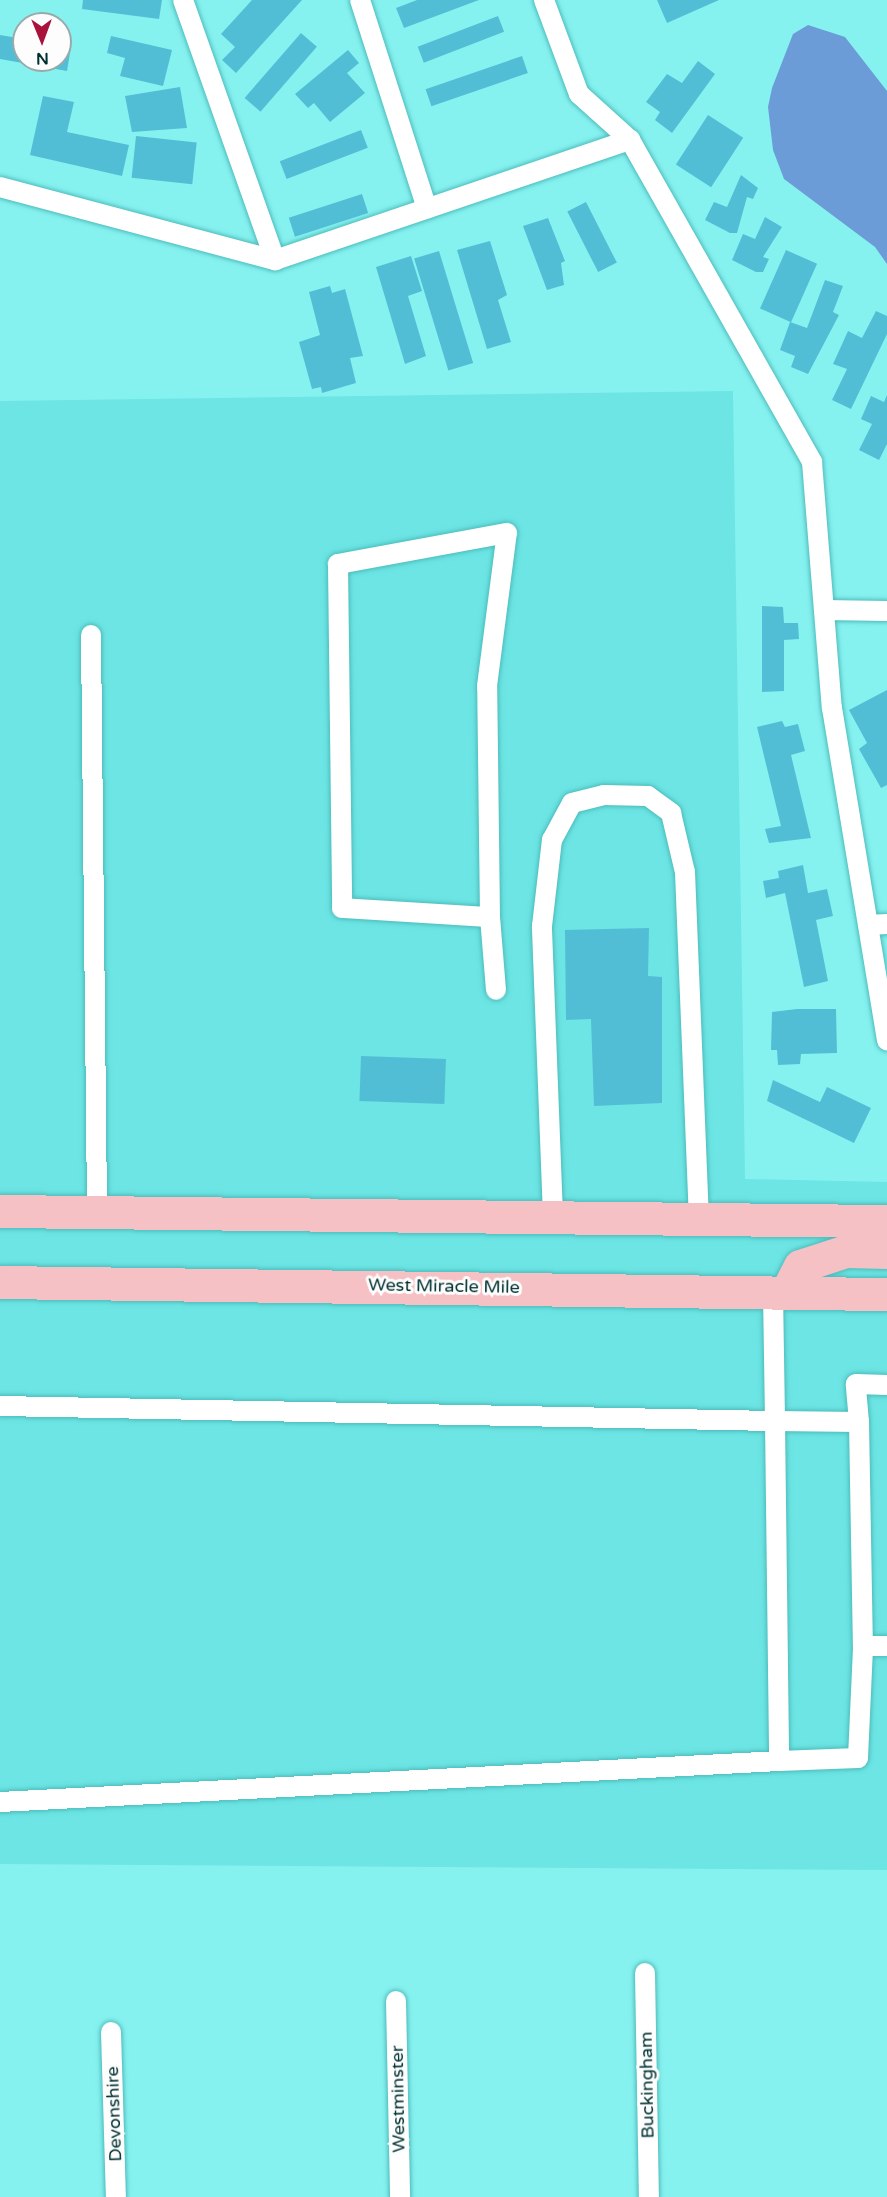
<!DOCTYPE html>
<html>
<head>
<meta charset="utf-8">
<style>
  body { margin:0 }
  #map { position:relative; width:887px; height:2197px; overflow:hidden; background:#86f2f0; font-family:"Varela Round",sans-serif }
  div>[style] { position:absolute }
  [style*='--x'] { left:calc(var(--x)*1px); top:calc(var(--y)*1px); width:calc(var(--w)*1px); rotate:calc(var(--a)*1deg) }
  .built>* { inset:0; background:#6ce5e4 }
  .water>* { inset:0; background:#6b9cd8 }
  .building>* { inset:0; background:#51bed6; transform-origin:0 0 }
  .roads { filter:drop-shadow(0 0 2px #4dbcbb) drop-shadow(0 0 2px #4dbcbb) }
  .lane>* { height:20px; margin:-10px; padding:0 10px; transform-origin:10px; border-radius:10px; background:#fff }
  .highway>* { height:33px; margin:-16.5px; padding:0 16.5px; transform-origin:16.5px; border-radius:16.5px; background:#f6c1c4 }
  span { translate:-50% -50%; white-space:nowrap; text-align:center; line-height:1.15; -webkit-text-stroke:6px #fdfdfd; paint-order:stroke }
  .street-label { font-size:18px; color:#003131 }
  .north { position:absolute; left:12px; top:12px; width:60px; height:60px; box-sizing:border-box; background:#fdfdfd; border:2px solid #98abab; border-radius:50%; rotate:179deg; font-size:16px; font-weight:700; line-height:24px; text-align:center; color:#003131 }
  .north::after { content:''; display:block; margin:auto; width:21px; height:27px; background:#a9123b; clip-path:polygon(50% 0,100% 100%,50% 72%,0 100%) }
</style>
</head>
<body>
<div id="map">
  <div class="built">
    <div style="clip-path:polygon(733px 391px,745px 1179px,887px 1182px,887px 1870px,0 1864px,0 401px)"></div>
  </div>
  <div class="water">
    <div style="clip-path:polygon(808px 25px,845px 37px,887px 91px,887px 264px,875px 247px,784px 179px,773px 150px,768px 107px,772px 88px,793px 34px)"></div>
  </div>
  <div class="building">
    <div style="clip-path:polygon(83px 0,162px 0,159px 19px,82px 9px)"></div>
    <div style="clip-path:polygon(252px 0,302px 0,236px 73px,222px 60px,235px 47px,221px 34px)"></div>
    <div style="clip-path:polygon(417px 0,479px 0,404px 28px,396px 8px)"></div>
    <div style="clip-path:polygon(657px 0,719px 0,667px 23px)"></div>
    <div style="left:498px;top:16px;width:17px;height:86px;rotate:69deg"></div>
    <div style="left:301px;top:33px;width:21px;height:86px;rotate:41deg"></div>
    <div style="clip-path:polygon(0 35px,24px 39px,24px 60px,60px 60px,60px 45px,71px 47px,67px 71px,0 59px)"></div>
    <div style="clip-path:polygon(111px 36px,172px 50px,163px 86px,120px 76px,125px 58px,107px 53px)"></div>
    <div style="clip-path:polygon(348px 50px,359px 63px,347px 73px,365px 93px,330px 122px,314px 103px,308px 108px,295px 94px)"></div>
    <div style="left:522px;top:56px;width:18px;height:102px;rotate:71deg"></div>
    <div style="clip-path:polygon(698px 61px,715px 74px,672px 133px,655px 120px,660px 112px,646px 102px,667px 74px,682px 83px)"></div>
    <div style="clip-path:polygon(180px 87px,187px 128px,132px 132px,125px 96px)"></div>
    <div style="clip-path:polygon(43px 96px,74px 102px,67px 132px,129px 145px,122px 176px,30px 155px)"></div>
    <div style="left:708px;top:115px;width:42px;height:59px;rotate:33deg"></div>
    <div style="left:361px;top:130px;width:19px;height:87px;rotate:69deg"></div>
    <div style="left:136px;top:136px;width:61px;height:42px;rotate:6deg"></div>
    <div style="clip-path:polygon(741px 175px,758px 188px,753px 199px,747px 197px,737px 233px,730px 233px,705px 220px,714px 202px,727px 207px)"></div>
    <div style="left:362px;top:194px;width:20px;height:77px;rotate:72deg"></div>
    <div style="left:586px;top:202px;width:68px;height:21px;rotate:63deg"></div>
    <div style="clip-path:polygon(765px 217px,782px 227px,763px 257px,769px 259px,763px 272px,756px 272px,732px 260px,743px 234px,755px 239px)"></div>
    <div style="clip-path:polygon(548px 218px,565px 261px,561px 263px,564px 285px,547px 290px,523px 226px)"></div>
    <div style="clip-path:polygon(490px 241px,507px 295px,498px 300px,511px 342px,487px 349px,457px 250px)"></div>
    <div style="left:786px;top:250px;width:34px;height:64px;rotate:24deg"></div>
    <div style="left:439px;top:251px;width:117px;height:26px;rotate:73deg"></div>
    <div style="clip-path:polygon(411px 256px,422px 291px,408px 296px,426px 356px,405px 364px,376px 267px)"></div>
    <div style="clip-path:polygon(825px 280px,843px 286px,833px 312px,839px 315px,808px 374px,791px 367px,795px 356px,780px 350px,790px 322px,807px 328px)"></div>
    <div style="clip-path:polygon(330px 286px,332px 293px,345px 289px,363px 356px,350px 358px,356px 383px,322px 393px,321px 387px,312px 389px,299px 342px,320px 335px,309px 292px)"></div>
    <div style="clip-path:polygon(876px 311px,887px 316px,887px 334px,851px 409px,832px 400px,847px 369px,833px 364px,848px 331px,862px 338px)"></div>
    <div style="clip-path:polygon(887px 395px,887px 444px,879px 460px,859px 450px,872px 424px,861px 419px,871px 396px,884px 402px)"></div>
    <div style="clip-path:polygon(762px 606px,783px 607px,784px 623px,798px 623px,799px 639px,784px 640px,784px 691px,762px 692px)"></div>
    <div style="clip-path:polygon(887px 690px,887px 785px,881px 788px,859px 749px,867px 743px,849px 710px)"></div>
    <div style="clip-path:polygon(782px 721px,785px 727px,798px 724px,805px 751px,791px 755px,811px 838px,769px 843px,765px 829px,781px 826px,757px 727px)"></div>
    <div style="clip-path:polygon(803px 865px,808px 893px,827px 889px,833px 916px,816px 920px,828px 981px,804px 987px,785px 893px,766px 898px,763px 881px,779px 878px,778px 871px)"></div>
    <div style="clip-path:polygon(649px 928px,648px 976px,662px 977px,662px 1103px,594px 1106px,591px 1019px,566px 1020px,565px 930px)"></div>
    <div style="clip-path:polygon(797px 1009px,836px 1009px,837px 1053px,801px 1054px,800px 1064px,778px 1065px,777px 1050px,771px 1050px,772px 1012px)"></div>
    <div style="left:361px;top:1056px;width:85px;height:45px;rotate:2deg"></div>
    <div style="clip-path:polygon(773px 1080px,820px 1102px,827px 1087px,871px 1108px,854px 1143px,767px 1101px)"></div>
  </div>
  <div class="roads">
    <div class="lane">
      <div style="--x:183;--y:0;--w:276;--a:70.5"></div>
      <div style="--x:275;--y:260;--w:375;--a:-18.7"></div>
      <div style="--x:360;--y:0;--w:219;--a:72.2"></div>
      <div style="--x:544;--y:0;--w:100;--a:69.6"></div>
      <div style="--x:579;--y:94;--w:69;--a:42"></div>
      <div style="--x:630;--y:140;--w:370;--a:60.5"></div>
      <div style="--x:812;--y:462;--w:247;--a:85.4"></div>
      <div style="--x:832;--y:708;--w:337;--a:80.6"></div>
      <div style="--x:0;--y:187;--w:285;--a:14.9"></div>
      <div style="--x:824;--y:610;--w:63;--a:0.9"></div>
      <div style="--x:91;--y:635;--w:574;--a:89.4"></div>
      <div style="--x:490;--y:917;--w:231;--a:-90.7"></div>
      <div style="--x:487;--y:686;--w:154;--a:-82.6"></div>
      <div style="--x:507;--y:533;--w:172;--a:169.6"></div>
      <div style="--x:338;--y:564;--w:344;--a:89.3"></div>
      <div style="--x:342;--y:908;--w:148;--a:3.5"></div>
      <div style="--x:490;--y:917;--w:73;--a:85.3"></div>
      <div style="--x:868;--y:925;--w:19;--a:-3"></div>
      <div style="--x:553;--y:1216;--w:290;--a:-92.2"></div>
      <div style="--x:542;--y:926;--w:87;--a:-83.4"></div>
      <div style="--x:552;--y:840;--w:42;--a:-61.6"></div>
      <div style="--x:572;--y:803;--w:33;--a:-14"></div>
      <div style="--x:604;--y:795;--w:44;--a:1.3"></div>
      <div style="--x:648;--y:796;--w:29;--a:36"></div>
      <div style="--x:671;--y:813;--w:61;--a:76.7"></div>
      <div style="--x:685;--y:872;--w:346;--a:87.7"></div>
      <div style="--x:773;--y:1292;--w:129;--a:89.1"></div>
      <div style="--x:775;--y:1421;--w:84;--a:0.7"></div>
      <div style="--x:859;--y:1422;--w:38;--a:-95"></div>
      <div style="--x:856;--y:1384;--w:31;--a:2"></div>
      <div style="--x:0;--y:1406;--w:775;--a:1.11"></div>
      <div style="--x:775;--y:1421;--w:340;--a:89.3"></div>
      <div style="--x:779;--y:1761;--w:79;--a:-2.2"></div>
      <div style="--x:858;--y:1758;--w:112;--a:-87.4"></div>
      <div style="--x:863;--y:1646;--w:24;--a:0"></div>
      <div style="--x:859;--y:1422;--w:224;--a:89"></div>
      <div style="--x:0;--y:1802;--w:780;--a:-3.01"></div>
      <div style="--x:645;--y:1973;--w:224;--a:89"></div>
      <div style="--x:396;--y:2001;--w:196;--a:88.8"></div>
      <div style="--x:111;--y:2032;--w:165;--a:88.3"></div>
    </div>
    <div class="highway">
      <div style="--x:0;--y:1211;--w:887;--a:0.65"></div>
      <div style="--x:0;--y:1282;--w:887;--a:0.78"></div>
      <div style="--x:786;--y:1293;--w:30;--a:-63"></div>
      <div style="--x:800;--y:1266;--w:48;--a:-18.1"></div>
      <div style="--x:846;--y:1251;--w:41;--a:1.4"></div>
    </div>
  </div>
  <div class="street-label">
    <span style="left:444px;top:1286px;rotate:1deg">West Miracle Mile</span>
    <span style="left:647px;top:2085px;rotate:-91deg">Buckingham</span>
    <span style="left:398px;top:2099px;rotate:-91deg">Westminster</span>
    <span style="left:114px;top:2114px;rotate:-92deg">Devonshire</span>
  </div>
  <div class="north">N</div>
</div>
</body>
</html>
